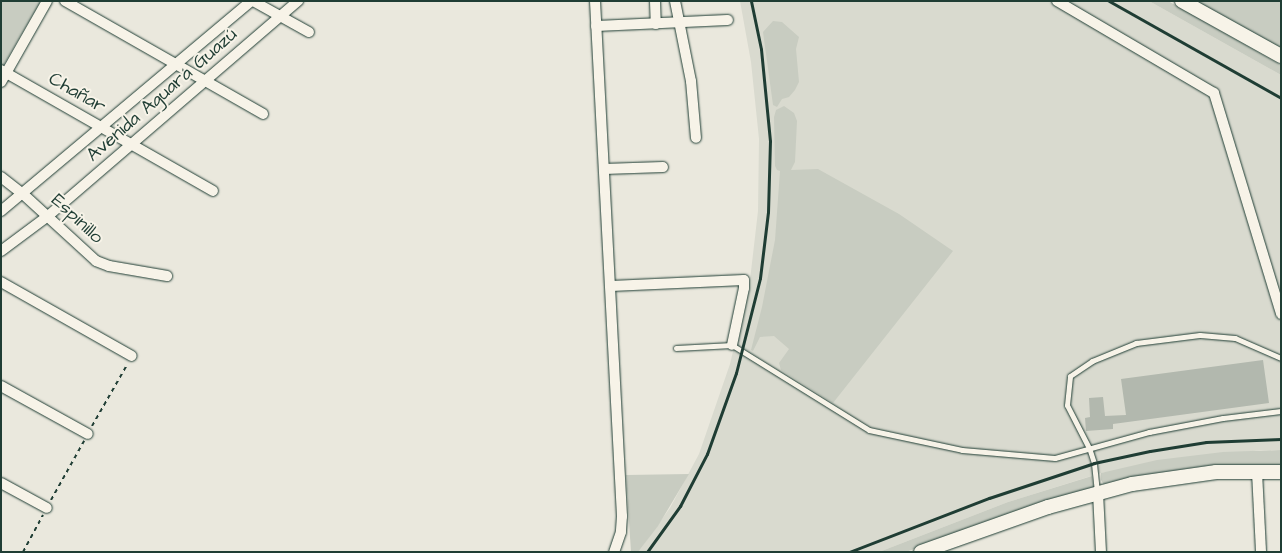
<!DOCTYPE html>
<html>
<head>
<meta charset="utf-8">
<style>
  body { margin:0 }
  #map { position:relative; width:1282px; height:553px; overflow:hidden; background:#eae8dd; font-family:"Architects Daughter",sans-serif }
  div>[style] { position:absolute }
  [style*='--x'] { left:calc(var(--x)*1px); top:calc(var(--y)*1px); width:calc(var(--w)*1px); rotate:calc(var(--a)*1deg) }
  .built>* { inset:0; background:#d9dacf }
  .green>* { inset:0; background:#c8ccc1 }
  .building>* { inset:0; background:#b2b8ae }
  .path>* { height:2px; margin-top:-1px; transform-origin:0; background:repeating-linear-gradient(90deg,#1f3d34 0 4px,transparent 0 8px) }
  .roads { filter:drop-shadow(0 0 1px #1f3d34) drop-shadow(0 0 1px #1f3d34) }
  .service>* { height:5px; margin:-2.5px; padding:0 2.5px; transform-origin:2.5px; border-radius:2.5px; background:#f7f3e8 }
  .minor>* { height:10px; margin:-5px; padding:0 5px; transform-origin:5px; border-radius:5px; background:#f7f3e8 }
  .secondary>* { height:14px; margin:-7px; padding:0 7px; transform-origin:7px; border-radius:7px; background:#f7f3e8 }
  .rail>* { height:3px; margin:-1.5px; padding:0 1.5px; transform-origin:1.5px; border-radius:1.5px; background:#1f3d34 }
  span { translate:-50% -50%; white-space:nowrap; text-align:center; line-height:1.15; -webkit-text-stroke:4px #f7f3e8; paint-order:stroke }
  .street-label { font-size:19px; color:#1f3d34 }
  .frame { position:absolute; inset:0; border:2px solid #1f3d34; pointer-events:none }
</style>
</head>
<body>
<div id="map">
  <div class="built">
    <div style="clip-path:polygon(740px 1px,1149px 1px,1281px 75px,1281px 450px,1260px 450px,1101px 473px,1008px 502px,879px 552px,638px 552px,670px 508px,699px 454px,730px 364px,750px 280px,758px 211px,759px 139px,751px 62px)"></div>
  </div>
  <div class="green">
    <div style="clip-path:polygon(1px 1px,41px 1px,3px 66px,1px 66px)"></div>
    <div style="clip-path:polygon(1149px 1px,1168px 1px,1281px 65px,1281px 75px)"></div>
    <div style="clip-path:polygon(1195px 1px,1281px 1px,1281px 49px)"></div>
    <div style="clip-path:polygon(773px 21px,782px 22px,799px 37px,796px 49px,799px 82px,795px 90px,789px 97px,782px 99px,777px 107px,773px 105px,763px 32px)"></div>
    <div style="clip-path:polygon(784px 106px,794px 113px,797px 121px,795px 162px,791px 170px,818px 169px,899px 214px,953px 251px,833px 403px,781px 370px,779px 363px,789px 349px,774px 336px,760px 337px,753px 351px,751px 350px,762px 307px,775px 240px,780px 171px,777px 170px,775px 166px,774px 117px,776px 110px)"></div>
    <div style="clip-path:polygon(1281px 450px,1281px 466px,1104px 485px,1101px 480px,1101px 473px,1157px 460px,1223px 452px)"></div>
    <div style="clip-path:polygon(689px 474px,658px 526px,638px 552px,631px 552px,626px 475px)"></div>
    <div style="clip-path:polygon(1092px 476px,1094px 488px,970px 527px,906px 552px,879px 552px,1008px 502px)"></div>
  </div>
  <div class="building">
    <div style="clip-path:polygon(1263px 360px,1269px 403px,1113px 424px,1113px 429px,1086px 431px,1085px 418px,1090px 417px,1089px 398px,1103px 397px,1105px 416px,1126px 415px,1121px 379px)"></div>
  </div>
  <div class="path">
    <div style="--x:92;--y:426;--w:70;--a:-60.2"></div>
    <div style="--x:51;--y:500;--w:68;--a:-60.8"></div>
    <div style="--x:23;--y:552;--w:42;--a:-61.6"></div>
  </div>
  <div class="roads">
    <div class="service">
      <div style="--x:676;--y:348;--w:56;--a:-3.1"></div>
      <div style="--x:732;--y:345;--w:161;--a:31.8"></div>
      <div style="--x:869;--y:430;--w:95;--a:12.1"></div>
      <div style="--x:962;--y:450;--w:93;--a:4.9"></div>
      <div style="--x:1055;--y:458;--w:98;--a:-15.5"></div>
      <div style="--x:1149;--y:432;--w:75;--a:-10.7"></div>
      <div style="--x:1223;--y:418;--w:58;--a:-6.9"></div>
      <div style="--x:1097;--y:492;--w:29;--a:-96"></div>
      <div style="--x:1094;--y:463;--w:16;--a:-108"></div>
      <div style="--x:1089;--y:448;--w:48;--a:-117.1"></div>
      <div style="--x:1067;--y:405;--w:29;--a:-84"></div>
      <div style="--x:1070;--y:376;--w:27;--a:-34"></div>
      <div style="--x:1092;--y:361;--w:48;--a:-22.2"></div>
      <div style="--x:1136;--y:343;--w:64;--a:-7.1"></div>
      <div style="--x:1200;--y:335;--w:35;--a:5"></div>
      <div style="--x:1235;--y:338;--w:50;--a:23.5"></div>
    </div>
    <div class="minor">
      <div style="--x:65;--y:1;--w:228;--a:29.7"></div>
      <div style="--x:253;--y:1;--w:64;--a:29"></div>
      <div style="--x:595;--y:1;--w:516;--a:87"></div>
      <div style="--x:622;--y:516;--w:16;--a:94"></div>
      <div style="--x:621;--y:532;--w:21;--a:109"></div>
      <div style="--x:655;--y:1;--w:23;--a:88"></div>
      <div style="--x:675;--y:1;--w:82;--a:78.7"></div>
      <div style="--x:691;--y:81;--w:57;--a:85"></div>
      <div style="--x:1057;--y:1;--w:182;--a:30.4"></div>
      <div style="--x:1214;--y:93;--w:231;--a:73.1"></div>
      <div style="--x:596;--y:26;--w:132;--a:-2.6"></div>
      <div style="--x:1;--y:70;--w:244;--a:29.7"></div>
      <div style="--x:1;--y:82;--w:93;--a:-60.4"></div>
      <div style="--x:604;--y:169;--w:59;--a:-1.9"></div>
      <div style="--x:1;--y:177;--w:28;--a:38"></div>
      <div style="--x:23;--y:194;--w:99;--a:42.5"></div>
      <div style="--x:96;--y:261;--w:14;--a:21"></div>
      <div style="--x:109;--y:266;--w:59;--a:9.8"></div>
      <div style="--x:1;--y:211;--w:326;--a:-40"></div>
      <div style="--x:1;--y:251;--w:59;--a:-36.7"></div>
      <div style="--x:48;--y:216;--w:330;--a:-40.7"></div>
      <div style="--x:1;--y:282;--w:150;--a:29.5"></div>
      <div style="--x:611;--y:286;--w:133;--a:-2.6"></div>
      <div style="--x:744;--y:280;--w:8;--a:90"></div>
      <div style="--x:744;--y:288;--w:58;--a:101.9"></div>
      <div style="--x:1;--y:386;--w:99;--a:28.9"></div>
      <div style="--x:1257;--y:472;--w:80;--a:87.1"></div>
      <div style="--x:1;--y:483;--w:52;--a:28.5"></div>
      <div style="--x:1098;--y:493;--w:59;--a:87.1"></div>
    </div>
    <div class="secondary">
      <div style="--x:1182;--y:1;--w:113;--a:29.1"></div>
      <div style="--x:921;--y:552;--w:135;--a:-19.5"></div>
      <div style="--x:1048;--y:507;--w:87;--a:-15.3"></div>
      <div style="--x:1132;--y:484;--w:85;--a:-8.1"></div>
      <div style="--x:1216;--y:472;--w:65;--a:0"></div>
    </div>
  </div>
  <div class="rail">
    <div style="--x:1109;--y:1;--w:197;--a:29.4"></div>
    <div style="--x:647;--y:552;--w:57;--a:-54.3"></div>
    <div style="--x:680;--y:506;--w:59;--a:-62.6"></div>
    <div style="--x:707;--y:454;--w:86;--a:-70.3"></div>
    <div style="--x:736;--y:373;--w:98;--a:-75.8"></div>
    <div style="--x:760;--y:278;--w:66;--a:-83.1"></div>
    <div style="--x:768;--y:212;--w:71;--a:-88.4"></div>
    <div style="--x:770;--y:141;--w:92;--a:-95.6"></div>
    <div style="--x:761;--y:49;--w:49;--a:-101.8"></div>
    <div style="--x:849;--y:552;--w:150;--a:-21.1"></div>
    <div style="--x:989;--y:498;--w:111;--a:-18.4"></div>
    <div style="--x:1094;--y:463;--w:57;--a:-12.1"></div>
    <div style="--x:1150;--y:451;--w:57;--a:-9.1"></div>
    <div style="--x:1206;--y:442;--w:75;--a:-2.3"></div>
  </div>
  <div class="street-label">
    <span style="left:77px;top:93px;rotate:30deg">Chañar</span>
    <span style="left:162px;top:95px;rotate:-41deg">Avenida Aguará Guazú</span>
    <span style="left:77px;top:219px;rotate:43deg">Espinillo</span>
  </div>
  <div class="frame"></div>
</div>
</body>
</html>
